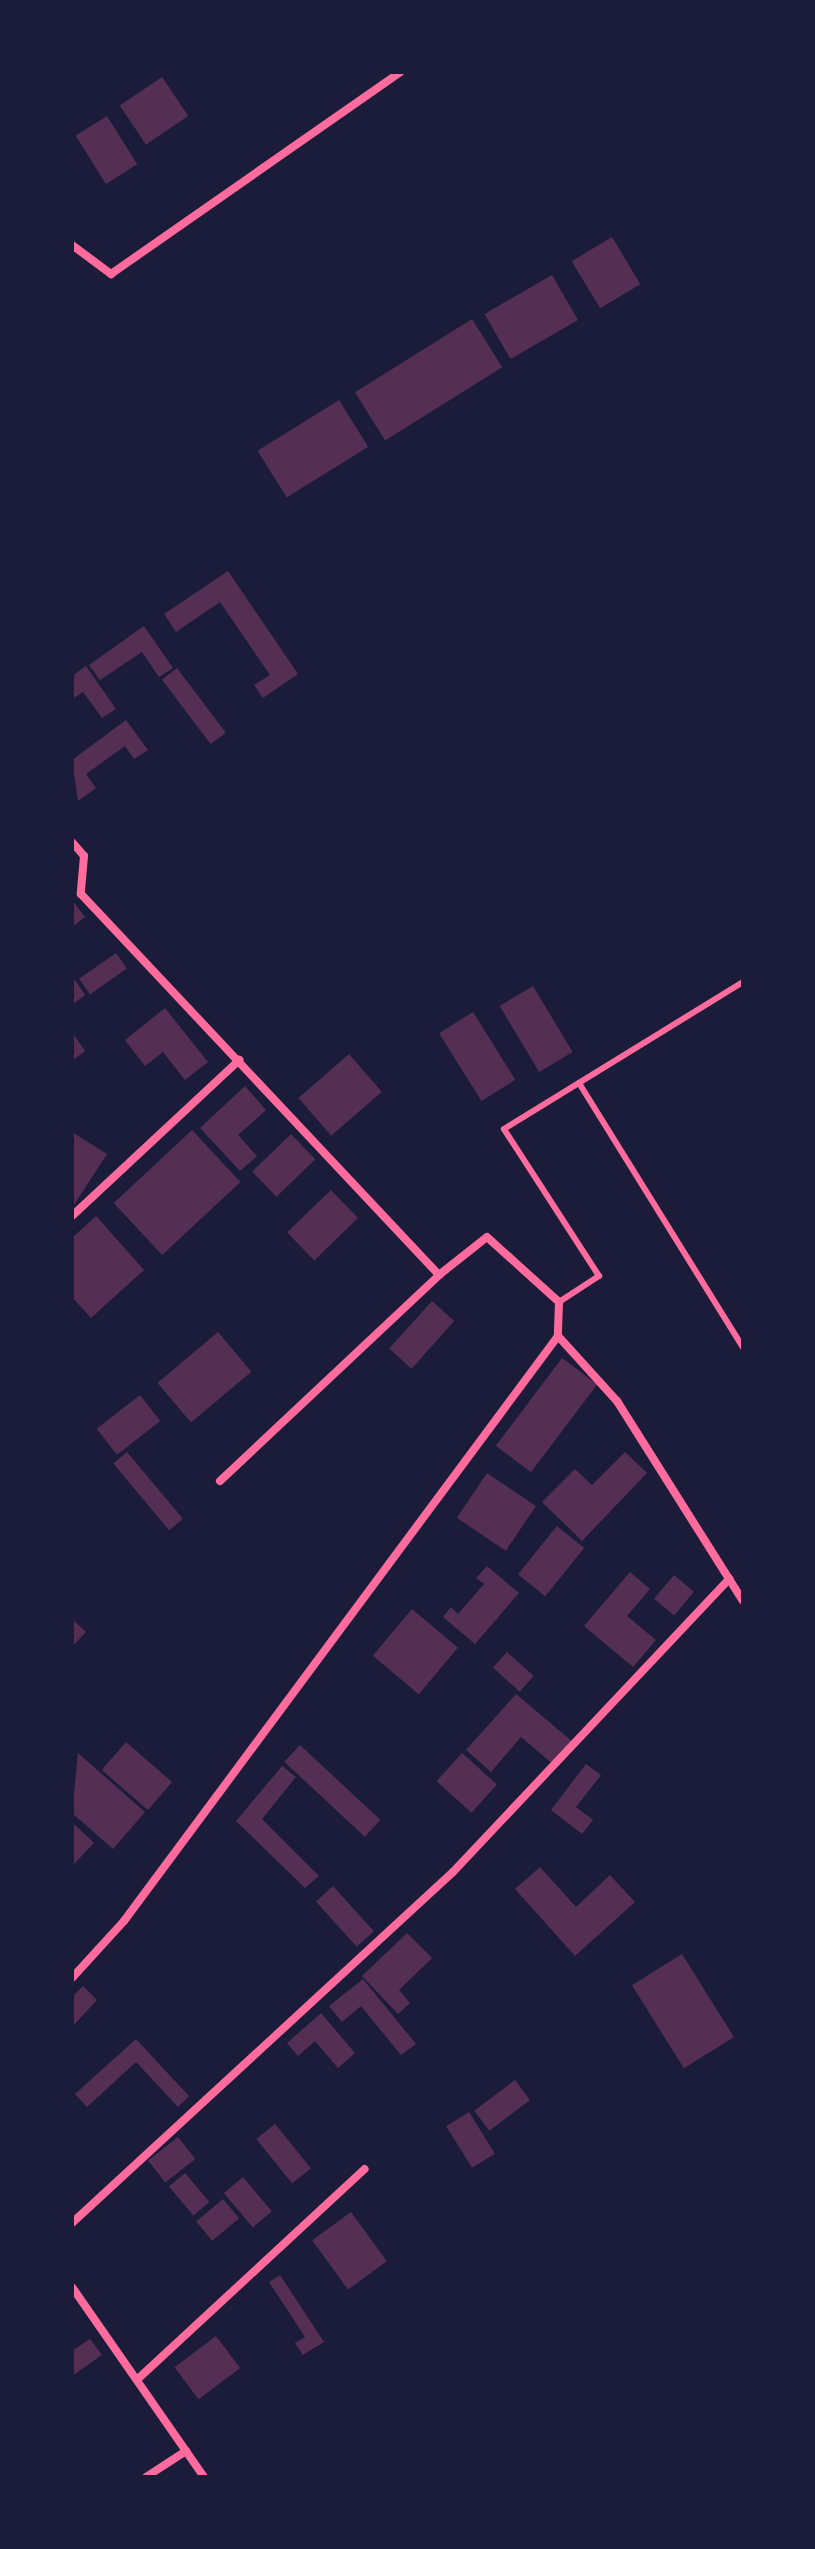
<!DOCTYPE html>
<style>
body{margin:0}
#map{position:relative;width:815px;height:2549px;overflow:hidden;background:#1b1b3a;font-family:Barlow,sans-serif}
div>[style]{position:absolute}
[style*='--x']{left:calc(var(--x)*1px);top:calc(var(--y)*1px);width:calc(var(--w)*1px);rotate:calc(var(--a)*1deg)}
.building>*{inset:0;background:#542f53;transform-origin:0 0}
.service>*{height:6px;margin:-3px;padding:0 3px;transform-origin:3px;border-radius:3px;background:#ff6b9d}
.minor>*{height:8px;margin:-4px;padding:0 4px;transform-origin:4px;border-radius:4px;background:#ff6b9d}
span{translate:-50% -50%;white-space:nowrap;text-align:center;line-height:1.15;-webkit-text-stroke:8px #1b1b3a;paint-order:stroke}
.frame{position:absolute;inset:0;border:74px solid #1b1b3a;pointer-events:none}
</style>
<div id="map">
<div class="building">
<div style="left:162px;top:77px;width:47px;height:51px;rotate:56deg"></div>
<div style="left:107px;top:116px;width:57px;height:37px;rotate:58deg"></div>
<div style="left:612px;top:237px;width:55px;height:47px;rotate:59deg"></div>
<div style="left:552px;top:275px;width:52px;height:78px;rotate:60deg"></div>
<div style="left:472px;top:319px;width:57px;height:138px;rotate:58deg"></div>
<div style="left:339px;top:400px;width:55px;height:96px;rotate:58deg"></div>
<div style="clip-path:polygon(228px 571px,298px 674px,263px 698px,254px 685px,270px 675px,220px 602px,176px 632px,164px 614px)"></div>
<div style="clip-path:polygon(144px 626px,173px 668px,159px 677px,142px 652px,100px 680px,89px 665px)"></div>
<div style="clip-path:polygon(86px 666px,116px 709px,102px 718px,83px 692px,72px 699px,72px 676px)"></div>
<div style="left:177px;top:668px;width:81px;height:19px;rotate:53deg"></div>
<div style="clip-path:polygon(126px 720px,148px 750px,134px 759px,125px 746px,86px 774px,96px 788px,78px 801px,72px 760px)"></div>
<div style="clip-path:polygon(72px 900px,85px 917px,72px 927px)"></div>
<div style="left:116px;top:953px;width:19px;height:45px;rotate:55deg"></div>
<div style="clip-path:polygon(75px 980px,85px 995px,72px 1005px,72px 982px)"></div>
<div style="left:533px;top:986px;width:77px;height:39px;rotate:59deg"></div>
<div style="clip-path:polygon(165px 1008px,208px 1062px,185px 1080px,163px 1052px,145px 1066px,125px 1040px)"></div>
<div style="left:473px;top:1012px;width:80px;height:40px;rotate:58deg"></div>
<div style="clip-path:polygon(72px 1032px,85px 1051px,72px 1061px)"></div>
<div style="left:349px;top:1054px;width:50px;height:67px;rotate:49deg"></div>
<div style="clip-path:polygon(245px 1086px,266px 1110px,238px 1135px,257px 1156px,240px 1171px,200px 1128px)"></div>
<div style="left:192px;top:1130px;width:71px;height:107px;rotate:47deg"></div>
<div style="clip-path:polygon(72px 1132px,107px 1154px,72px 1208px)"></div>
<div style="left:291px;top:1134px;width:35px;height:54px;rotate:46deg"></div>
<div style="left:331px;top:1190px;width:39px;height:61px;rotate:46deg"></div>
<div style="clip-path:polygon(96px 1216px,144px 1270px,91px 1318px,72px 1297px,72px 1238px)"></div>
<div style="left:432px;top:1301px;width:30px;height:64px;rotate:42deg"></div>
<div style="left:218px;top:1332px;width:52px;height:79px;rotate:50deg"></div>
<div style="left:562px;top:1358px;width:44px;height:110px;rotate:37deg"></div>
<div style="left:140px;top:1395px;width:33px;height:55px;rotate:52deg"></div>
<div style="left:127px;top:1452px;width:87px;height:18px;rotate:50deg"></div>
<div style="clip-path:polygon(625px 1452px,647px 1473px,582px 1541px,542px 1502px,575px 1469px,592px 1485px)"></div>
<div style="left:487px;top:1473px;width:59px;height:54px;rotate:34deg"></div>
<div style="left:557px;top:1526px;width:35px;height:62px;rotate:39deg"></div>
<div style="clip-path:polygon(487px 1566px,519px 1593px,475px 1644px,443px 1617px,451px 1607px,458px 1614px,484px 1584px,476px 1578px)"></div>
<div style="clip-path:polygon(630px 1572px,650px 1589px,627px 1616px,656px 1640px,633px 1667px,584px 1626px)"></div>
<div style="left:674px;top:1575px;width:26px;height:31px;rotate:40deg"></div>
<div style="left:412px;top:1609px;width:60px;height:61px;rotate:40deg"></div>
<div style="clip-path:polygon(72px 1619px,86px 1632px,72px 1647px)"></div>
<div style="left:507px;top:1652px;width:36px;height:21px;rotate:42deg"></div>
<div style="clip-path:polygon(516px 1694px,573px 1742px,554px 1765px,521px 1737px,491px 1772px,466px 1750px)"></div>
<div style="left:126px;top:1742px;width:61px;height:37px;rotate:41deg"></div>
<div style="left:300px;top:1745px;width:110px;height:23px;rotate:43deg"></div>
<div style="clip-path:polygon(78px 1753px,145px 1812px,113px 1849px,72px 1813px)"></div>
<div style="left:462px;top:1753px;width:47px;height:38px;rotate:42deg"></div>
<div style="clip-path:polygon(586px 1764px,601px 1775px,576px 1807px,593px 1820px,582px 1834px,551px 1810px)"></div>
<div style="clip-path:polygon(282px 1766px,296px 1777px,262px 1819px,319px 1876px,305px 1888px,236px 1821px)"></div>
<div style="clip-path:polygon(72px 1822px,94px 1843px,72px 1866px)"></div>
<div style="clip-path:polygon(540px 1867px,576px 1907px,610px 1875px,635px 1902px,575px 1956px,515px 1889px)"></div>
<div style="left:333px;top:1886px;width:61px;height:23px;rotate:48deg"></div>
<div style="clip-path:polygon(407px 1933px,432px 1958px,399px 1990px,410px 2003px,398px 2014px,362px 1976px)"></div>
<div style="left:682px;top:1954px;width:98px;height:59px;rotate:58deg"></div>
<div style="clip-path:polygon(363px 1979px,416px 2044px,401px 2055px,361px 2006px,342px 2022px,329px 2006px)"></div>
<div style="clip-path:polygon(83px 1986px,97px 2000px,72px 2027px,72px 1997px)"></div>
<div style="clip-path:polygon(321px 2013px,355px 2053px,338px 2068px,315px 2041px,298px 2056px,287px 2043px)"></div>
<div style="clip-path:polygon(136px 2039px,189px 2096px,178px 2107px,136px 2062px,87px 2107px,75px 2094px)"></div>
<div style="left:515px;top:2080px;width:25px;height:51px;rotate:53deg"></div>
<div style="left:469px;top:2112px;width:49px;height:27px;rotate:58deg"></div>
<div style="left:275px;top:2124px;width:57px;height:24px;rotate:51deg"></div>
<div style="left:178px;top:2137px;width:28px;height:38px;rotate:52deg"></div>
<div style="left:185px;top:2173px;width:38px;height:21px;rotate:50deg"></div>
<div style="left:243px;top:2177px;width:45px;height:25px;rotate:50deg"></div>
<div style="left:223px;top:2199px;width:25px;height:35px;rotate:50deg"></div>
<div style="left:351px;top:2212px;width:61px;height:48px;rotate:54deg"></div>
<div style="clip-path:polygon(280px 2275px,324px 2342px,303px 2355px,295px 2343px,305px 2337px,269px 2282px)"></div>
<div style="left:216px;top:2336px;width:40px;height:52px;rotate:53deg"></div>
<div style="clip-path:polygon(90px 2339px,102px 2355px,72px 2376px,72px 2351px)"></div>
</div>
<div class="service">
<div style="--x:579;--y:1083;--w:312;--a:58.2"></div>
<div style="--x:559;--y:1302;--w:48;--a:-33"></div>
<div style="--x:599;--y:1276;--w:175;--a:-122.9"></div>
<div style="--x:504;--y:1129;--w:281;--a:-31.6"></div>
</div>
<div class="minor">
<div style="--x:72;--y:245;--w:49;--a:36.6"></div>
<div style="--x:111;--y:274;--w:353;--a:-34.9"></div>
<div style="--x:72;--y:842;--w:18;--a:49"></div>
<div style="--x:84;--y:856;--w:38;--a:95"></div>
<div style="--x:81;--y:894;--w:523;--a:46.78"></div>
<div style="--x:439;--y:1275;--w:61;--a:-38.4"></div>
<div style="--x:487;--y:1237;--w:97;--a:42.1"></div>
<div style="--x:559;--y:1302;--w:34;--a:92"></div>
<div style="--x:558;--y:1336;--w:88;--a:47.8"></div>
<div style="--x:617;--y:1401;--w:236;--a:57.8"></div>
<div style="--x:72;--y:1216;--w:229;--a:-43"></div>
<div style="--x:220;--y:1481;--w:301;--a:-43.2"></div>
<div style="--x:72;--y:1978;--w:77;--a:-47.6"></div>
<div style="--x:124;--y:1921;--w:728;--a:-53.43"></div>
<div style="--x:72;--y:2223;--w:518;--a:-42.65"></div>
<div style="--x:453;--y:1872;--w:403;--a:-46.7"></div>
<div style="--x:72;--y:2287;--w:231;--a:55.2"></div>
<div style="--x:140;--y:2377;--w:306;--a:-42.8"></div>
<div style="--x:146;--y:2477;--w:48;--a:-33"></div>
</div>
<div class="frame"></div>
</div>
